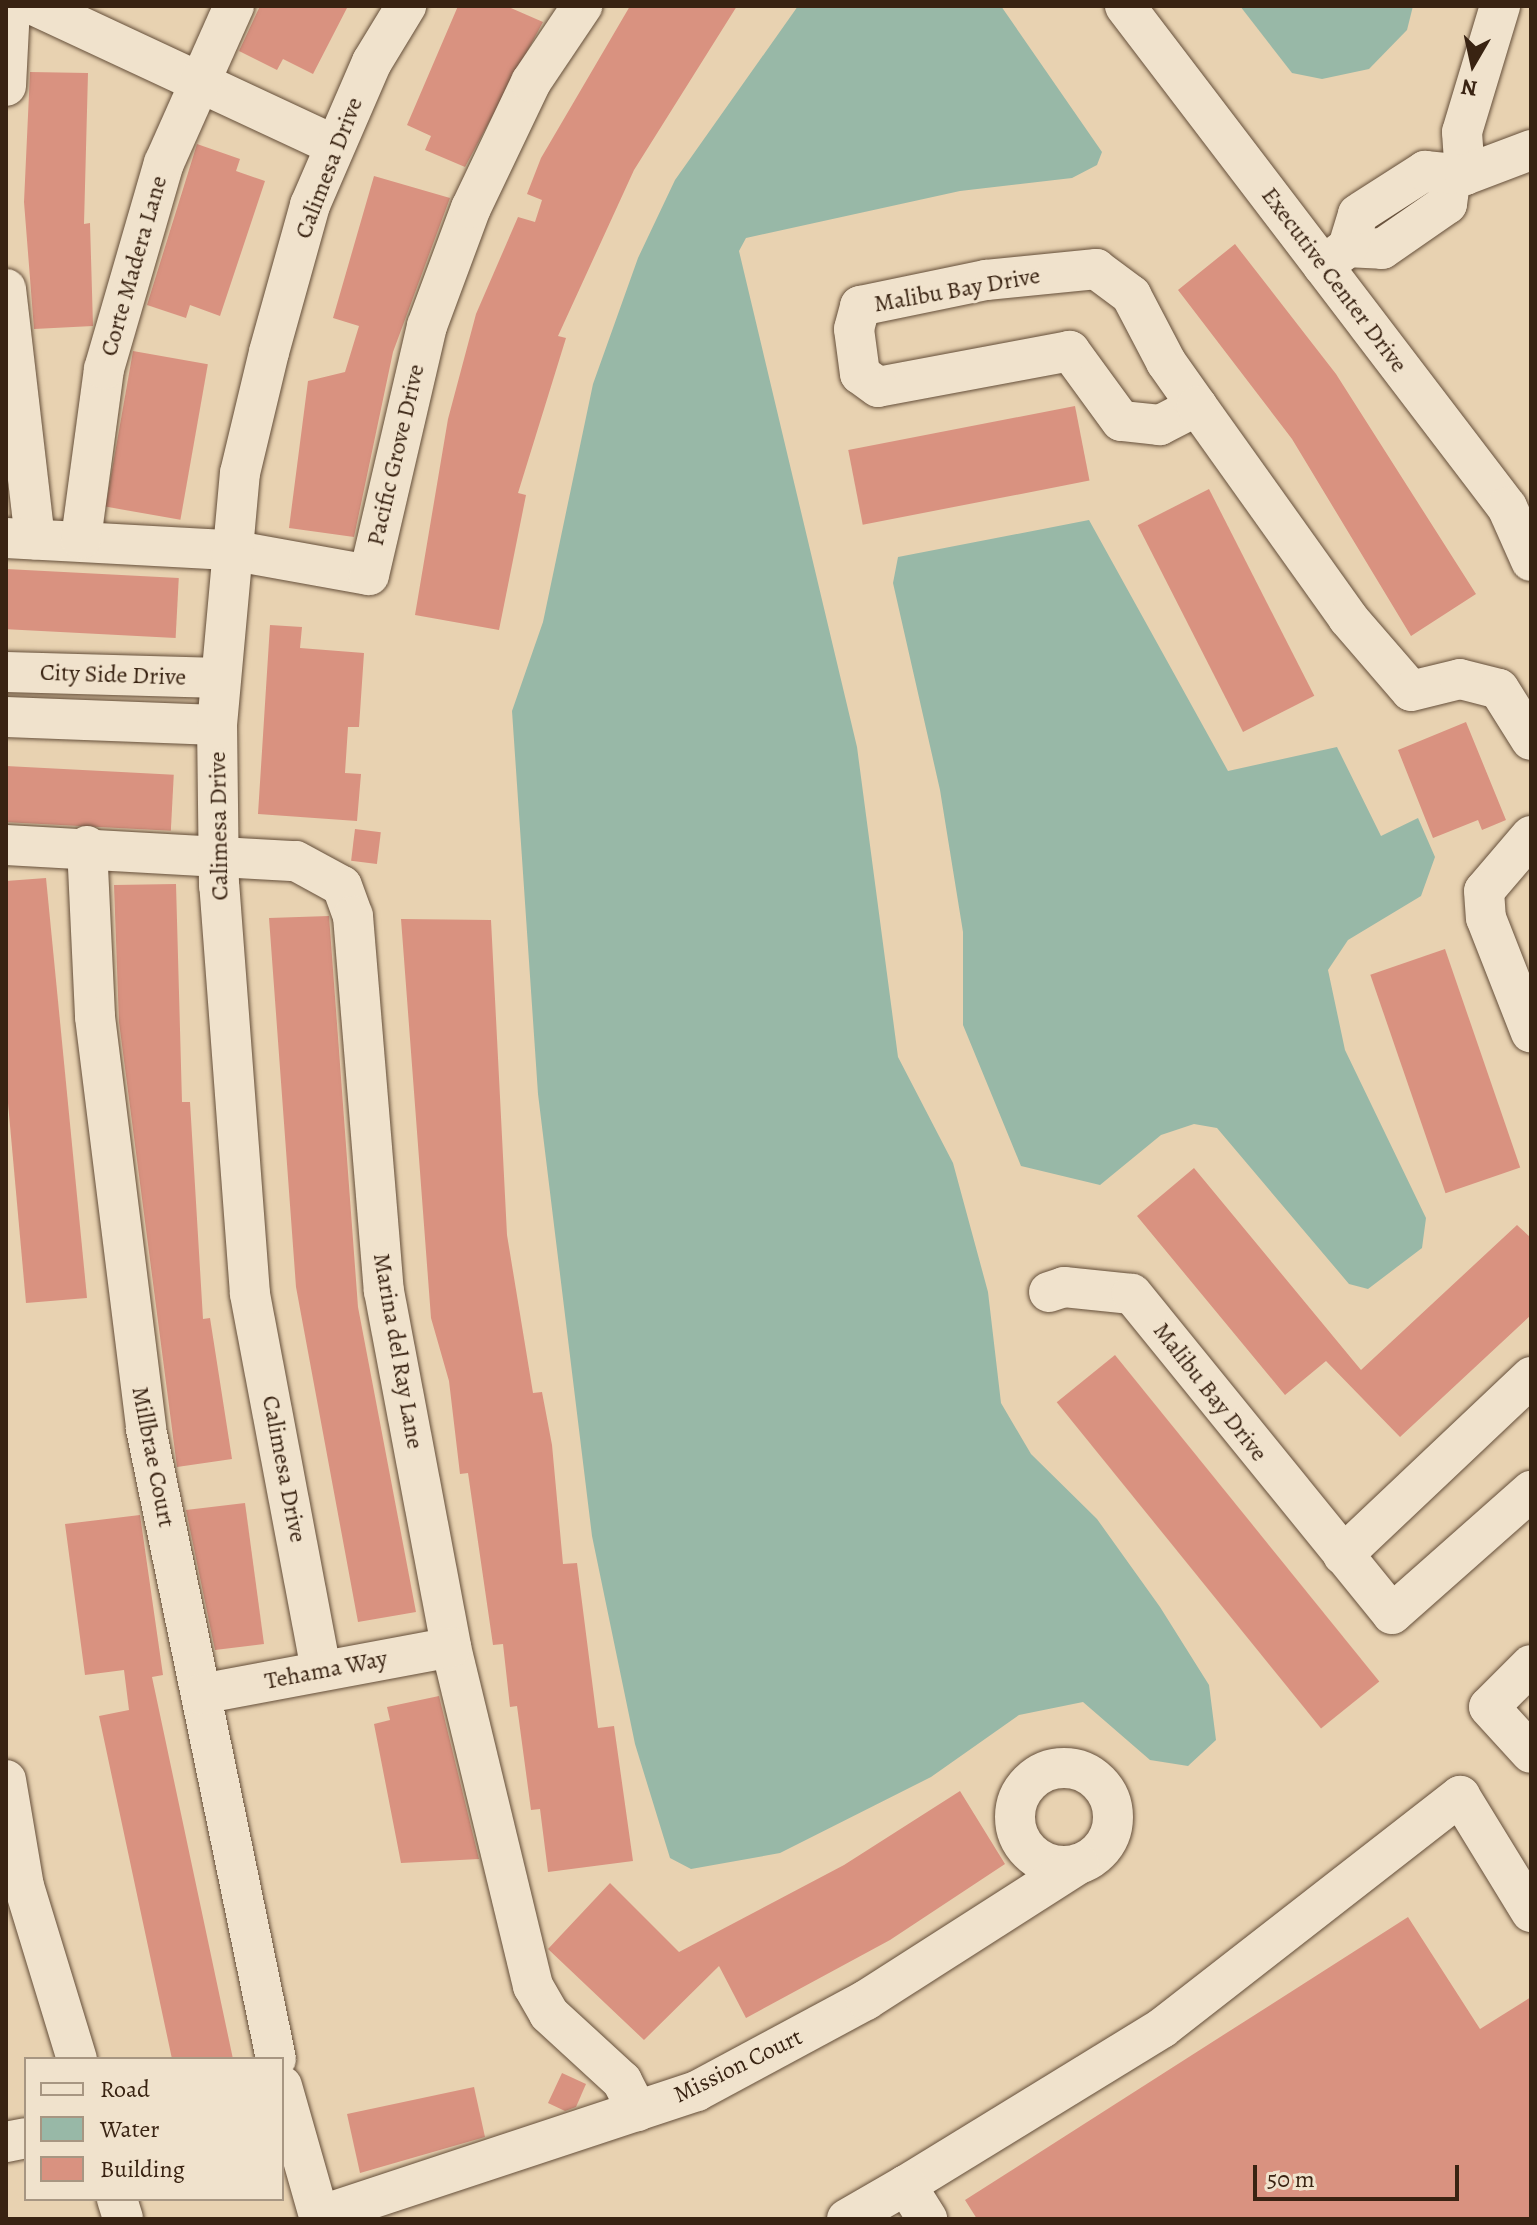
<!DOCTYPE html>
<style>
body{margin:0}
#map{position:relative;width:1537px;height:2225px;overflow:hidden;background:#e8d2b1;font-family:Alegreya,serif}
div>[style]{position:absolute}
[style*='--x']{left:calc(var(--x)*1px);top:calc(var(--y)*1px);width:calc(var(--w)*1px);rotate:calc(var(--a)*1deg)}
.water>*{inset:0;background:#98b8a7}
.building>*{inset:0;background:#d99280;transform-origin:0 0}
.roads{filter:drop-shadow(0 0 2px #654f3a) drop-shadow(0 0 2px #654f3a)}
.minor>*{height:40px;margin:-20px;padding:0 20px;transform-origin:20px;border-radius:20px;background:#f0e2cc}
.minor>.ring{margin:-20px;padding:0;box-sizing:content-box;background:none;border:40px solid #f0e2cc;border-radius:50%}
span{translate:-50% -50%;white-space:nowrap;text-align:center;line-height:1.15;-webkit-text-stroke:6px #f0e2cc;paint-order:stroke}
.street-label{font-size:24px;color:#392312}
.frame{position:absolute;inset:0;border:8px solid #392312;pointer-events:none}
.legend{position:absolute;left:24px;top:2057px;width:260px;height:144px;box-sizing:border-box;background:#f0e2cc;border:2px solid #a79682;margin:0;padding:10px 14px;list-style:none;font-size:24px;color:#392312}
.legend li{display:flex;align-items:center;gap:16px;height:40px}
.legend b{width:40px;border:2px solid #a79682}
.north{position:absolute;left:1433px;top:24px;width:80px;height:80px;-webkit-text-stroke:6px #f0e2cc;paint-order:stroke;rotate:189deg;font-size:22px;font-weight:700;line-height:32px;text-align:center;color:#392312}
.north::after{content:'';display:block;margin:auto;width:28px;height:36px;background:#392312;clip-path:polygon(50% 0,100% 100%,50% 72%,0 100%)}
.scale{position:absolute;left:1253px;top:2165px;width:206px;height:36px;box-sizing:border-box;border:4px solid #392312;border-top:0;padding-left:10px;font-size:24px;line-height:28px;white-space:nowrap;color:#392312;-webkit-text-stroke:6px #f0e2cc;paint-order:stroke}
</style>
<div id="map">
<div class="water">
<div style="clip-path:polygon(798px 6px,1001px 6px,1102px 152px,1097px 165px,1072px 178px,960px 191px,746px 238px,739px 251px,857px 747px,898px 1057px,953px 1163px,988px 1292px,1001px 1403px,1031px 1454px,1097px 1519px,1160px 1607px,1209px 1685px,1216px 1740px,1188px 1766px,1150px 1760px,1083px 1702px,1019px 1715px,931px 1777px,780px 1853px,691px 1869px,670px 1858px,635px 1744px,592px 1536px,538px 1094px,512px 711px,543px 622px,593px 384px,638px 258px,675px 180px)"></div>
<div style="clip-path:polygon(1240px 6px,1413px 6px,1407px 30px,1369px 69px,1322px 79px,1292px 73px)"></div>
<div style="clip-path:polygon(1089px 520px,1228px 771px,1337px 747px,1381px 836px,1418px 818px,1435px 857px,1421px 896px,1348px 940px,1328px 970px,1345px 1050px,1426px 1218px,1422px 1248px,1368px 1289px,1349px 1284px,1217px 1128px,1194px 1124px,1161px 1135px,1100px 1185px,1021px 1166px,963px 1025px,963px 932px,940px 790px,893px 583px,898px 557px)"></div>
</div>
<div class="building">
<div style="clip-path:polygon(260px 6px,348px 6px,313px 74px,283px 59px,277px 70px,239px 51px)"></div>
<div style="clip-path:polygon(458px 6px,506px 6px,543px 22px,465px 167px,425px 150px,431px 136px,407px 125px)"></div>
<div style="clip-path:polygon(630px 6px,737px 6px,634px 170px,558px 336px,566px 338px,518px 493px,526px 495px,499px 630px,415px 615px,448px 419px,476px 314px,518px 217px,535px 222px,542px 200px,527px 194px,541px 158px)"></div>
<div style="clip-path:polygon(30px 72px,88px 73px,84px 224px,90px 223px,93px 326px,34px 329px,24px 202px)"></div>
<div style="clip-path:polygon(197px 144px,240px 159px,236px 171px,265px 181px,220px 316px,190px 305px,186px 318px,147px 305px)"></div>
<div style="clip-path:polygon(374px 176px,450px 198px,393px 352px,354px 537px,289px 528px,308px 381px,345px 372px,359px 326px,333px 318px)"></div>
<div style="clip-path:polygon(1235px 244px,1336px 374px,1476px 594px,1411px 636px,1292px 439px,1178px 290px)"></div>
<div style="left:133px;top:351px;width:76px;height:158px;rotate:10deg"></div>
<div style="left:1075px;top:406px;width:76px;height:231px;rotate:79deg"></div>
<div style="left:1209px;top:489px;width:232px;height:80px;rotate:63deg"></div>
<div style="left:6px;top:569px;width:173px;height:60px;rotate:3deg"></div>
<div style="clip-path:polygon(270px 625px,302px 627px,300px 648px,364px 653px,359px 727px,348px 727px,345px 773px,361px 774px,357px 821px,258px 814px)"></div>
<div style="clip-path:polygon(1466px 722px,1506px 820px,1482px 830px,1478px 820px,1433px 838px,1398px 750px)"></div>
<div style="left:6px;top:766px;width:168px;height:56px;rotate:3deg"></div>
<div style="left:355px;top:829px;width:26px;height:32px;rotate:7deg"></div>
<div style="clip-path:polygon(46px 878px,87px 1298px,26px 1303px,6px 1081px,6px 881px)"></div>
<div style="clip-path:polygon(176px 884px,182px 1102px,190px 1102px,203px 1319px,210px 1318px,232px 1459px,177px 1467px,119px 1022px,114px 885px)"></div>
<div style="clip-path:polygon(329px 916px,358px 1307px,416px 1612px,358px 1622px,296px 1287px,269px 918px)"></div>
<div style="clip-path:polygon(401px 919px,491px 920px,507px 1235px,533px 1393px,542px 1392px,552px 1445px,563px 1564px,577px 1563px,598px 1728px,614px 1726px,633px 1861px,548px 1872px,540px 1809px,531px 1810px,517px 1706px,510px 1707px,503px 1644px,493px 1645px,468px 1473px,460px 1474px,449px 1381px,431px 1318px)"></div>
<div style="left:1445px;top:949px;width:231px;height:79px;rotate:71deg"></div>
<div style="clip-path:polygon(1194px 1168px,1361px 1370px,1517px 1225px,1531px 1238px,1531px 1315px,1400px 1437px,1326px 1361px,1285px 1395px,1137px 1216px)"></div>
<div style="left:1115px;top:1355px;width:420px;height:75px;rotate:51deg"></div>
<div style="clip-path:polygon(245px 1503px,264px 1644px,215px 1650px,186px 1510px)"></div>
<div style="clip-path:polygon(140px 1515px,163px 1675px,152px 1677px,233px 2059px,172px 2059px,99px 1716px,129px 1710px,124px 1670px,85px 1675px,65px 1524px)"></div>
<div style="clip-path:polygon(439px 1696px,479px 1859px,401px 1863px,374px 1724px,390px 1720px,387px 1707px)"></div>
<div style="clip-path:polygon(960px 1791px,1005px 1864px,890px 1940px,746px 2018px,719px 1966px,644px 2040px,548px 1949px,610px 1883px,679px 1952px,844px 1865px)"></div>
<div style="clip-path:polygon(1408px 1917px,1480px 2029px,1531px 1997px,1531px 2219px,977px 2219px,965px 2200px)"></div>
<div style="clip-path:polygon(562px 2073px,586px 2084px,576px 2107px,565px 2111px,548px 2103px)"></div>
<div style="clip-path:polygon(474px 2087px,485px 2137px,360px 2173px,347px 2114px)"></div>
</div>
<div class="roads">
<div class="minor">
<div style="--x:36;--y:6;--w:329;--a:25"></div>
<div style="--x:1125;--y:6;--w:630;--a:52.68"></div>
<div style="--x:1507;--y:507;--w:59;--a:66"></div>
<div style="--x:6;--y:86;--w:80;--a:-87.1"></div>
<div style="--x:1465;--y:175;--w:43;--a:-94"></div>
<div style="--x:1462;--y:132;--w:132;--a:-73.2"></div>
<div style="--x:1348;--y:247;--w:34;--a:3"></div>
<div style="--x:1382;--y:249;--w:79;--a:-34.7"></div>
<div style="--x:1447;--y:204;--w:28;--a:-82"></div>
<div style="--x:1323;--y:266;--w:31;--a:-37"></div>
<div style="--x:1348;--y:247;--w:34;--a:-73"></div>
<div style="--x:1358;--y:214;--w:80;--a:-32.7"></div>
<div style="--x:1425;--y:171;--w:40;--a:5.7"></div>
<div style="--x:1465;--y:175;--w:71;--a:-20.7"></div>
<div style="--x:6;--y:289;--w:252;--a:83.4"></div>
<div style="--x:1197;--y:406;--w:42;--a:152.8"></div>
<div style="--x:1160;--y:425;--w:39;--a:-174"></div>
<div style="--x:1121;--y:421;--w:87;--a:-126.1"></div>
<div style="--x:1070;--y:351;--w:195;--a:169.4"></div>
<div style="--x:878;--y:387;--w:22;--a:-144"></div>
<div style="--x:860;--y:374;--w:45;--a:-97.6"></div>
<div style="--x:854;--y:329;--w:24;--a:-75"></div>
<div style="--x:860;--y:306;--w:129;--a:-11.7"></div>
<div style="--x:986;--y:280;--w:111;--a:-5.7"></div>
<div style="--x:1096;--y:269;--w:44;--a:36.6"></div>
<div style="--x:1131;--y:295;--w:76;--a:62.4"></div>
<div style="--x:1166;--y:362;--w:54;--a:54.8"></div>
<div style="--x:1197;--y:406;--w:260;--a:54.5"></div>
<div style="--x:1348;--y:618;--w:96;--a:49.2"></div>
<div style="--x:1411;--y:691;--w:50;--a:-13.8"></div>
<div style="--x:1460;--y:679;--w:40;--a:14.4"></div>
<div style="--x:1499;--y:689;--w:60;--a:57.9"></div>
<div style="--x:6;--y:538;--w:224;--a:3.1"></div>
<div style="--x:230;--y:550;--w:141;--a:10.2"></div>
<div style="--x:369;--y:575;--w:256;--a:-76.9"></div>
<div style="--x:427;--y:326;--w:126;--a:-69.6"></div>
<div style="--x:471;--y:208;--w:140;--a:-64.5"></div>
<div style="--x:531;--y:82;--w:92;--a:-56.1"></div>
<div style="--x:81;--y:539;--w:172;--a:-82.3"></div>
<div style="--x:104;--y:369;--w:215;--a:-73.8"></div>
<div style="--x:164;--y:163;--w:172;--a:-66"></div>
<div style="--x:6;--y:672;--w:215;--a:1.6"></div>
<div style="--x:6;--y:717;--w:211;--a:2.2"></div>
<div style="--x:1531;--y:836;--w:72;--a:130.5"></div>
<div style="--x:1484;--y:891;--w:27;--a:86"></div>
<div style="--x:1486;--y:918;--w:123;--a:68.6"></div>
<div style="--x:6;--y:845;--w:290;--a:3.2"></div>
<div style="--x:296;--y:861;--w:52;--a:28.5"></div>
<div style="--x:342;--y:886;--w:32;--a:70"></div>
<div style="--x:353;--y:916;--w:376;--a:85.3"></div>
<div style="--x:384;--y:1291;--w:362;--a:79.3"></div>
<div style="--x:451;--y:1647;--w:349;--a:76.4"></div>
<div style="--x:533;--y:1986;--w:32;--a:60"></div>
<div style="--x:549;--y:2014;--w:99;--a:42.5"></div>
<div style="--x:622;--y:2081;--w:34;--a:63"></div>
<div style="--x:87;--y:846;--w:171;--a:87.3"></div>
<div style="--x:95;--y:1017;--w:415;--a:82.9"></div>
<div style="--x:146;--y:1429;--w:643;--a:78.34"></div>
<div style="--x:1049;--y:1292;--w:16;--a:-18"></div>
<div style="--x:1064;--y:1287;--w:68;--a:5.9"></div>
<div style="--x:1132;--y:1294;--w:412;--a:50.9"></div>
<div style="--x:1392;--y:1614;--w:186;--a:-41.5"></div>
<div style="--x:1343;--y:1555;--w:259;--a:-43.4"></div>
<div style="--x:1531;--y:1665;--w:59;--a:135"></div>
<div style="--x:1489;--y:1707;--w:62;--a:47.6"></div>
<div style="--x:321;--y:1670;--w:383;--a:-100.7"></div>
<div style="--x:250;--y:1294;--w:409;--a:-94.3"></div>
<div style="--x:219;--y:886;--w:161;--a:-90.7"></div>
<div style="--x:217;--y:725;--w:253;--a:-84.8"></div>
<div style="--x:240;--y:473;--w:124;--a:-76.5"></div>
<div style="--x:269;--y:352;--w:153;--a:-74.4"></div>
<div style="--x:310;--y:205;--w:156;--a:-66.6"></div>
<div style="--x:372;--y:62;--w:66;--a:-58.7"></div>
<div style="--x:201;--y:1694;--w:254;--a:-10.6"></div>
<div class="ring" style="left:1015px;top:1768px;width:58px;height:58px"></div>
<div style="--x:6;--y:1780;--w:108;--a:80.4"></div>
<div style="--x:24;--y:1886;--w:181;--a:73"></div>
<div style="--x:282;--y:2086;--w:138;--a:74.1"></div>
<div style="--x:6;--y:2142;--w:20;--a:-11"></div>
<div style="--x:906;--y:2185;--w:300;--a:-31.5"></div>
<div style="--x:1162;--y:2028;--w:378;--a:-37.9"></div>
<div style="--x:1460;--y:1796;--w:136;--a:58.5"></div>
<div style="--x:117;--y:2199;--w:21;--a:73"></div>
<div style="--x:319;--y:2216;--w:398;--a:-18.3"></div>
<div style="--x:697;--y:2091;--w:192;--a:-28.3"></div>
<div style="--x:866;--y:2000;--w:253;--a:-32.6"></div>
<div style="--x:847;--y:2219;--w:68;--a:-30"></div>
<div style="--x:906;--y:2185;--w:40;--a:58"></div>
</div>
</div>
<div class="street-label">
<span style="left:329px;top:168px;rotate:-69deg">Calimesa Drive</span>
<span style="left:134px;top:266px;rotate:-74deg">Corte Madera Lane</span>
<span style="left:1334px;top:280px;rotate:53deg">Executive Center Drive</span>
<span style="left:957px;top:290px;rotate:-10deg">Malibu Bay Drive</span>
<span style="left:396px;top:455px;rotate:-77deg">Pacific Grove Drive</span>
<span style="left:113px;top:675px;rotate:2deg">City Side Drive</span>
<span style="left:219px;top:826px;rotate:-91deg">Calimesa Drive</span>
<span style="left:398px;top:1351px;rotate:80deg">Marina del Ray Lane</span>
<span style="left:1210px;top:1392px;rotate:52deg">Malibu Bay Drive</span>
<span style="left:153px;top:1457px;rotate:79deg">Millbrae Court</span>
<span style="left:284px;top:1469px;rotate:79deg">Calimesa Drive</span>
<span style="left:326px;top:1670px;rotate:-11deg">Tehama Way</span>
<span style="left:738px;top:2066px;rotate:-26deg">Mission Court</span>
</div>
<div class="frame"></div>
<ul class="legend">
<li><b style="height:10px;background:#f0e2cc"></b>Road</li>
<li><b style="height:22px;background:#98b8a7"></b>Water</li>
<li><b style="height:22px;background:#d99280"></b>Building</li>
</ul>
<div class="north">N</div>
<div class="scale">50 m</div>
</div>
